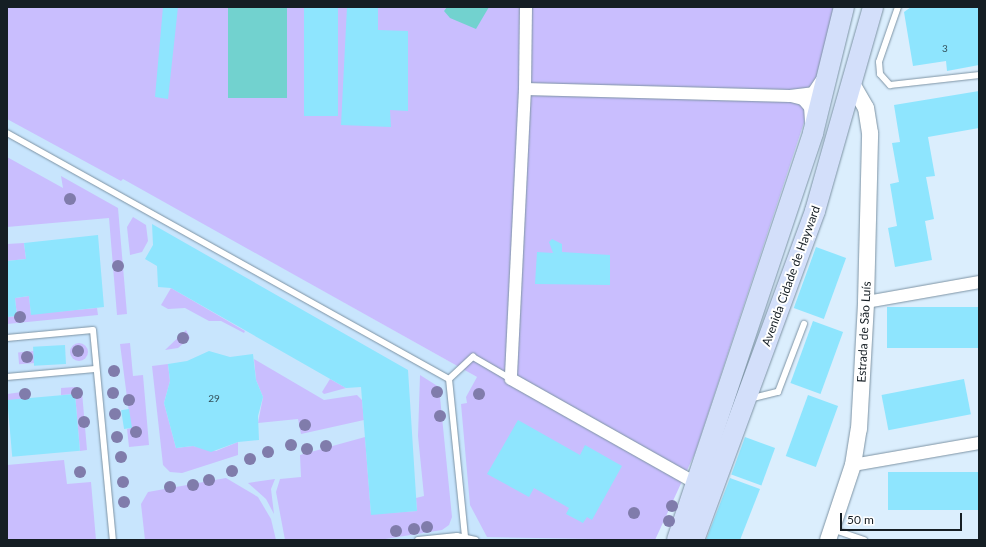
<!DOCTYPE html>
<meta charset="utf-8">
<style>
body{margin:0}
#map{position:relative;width:986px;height:547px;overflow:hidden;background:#dbeefd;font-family:Lato,sans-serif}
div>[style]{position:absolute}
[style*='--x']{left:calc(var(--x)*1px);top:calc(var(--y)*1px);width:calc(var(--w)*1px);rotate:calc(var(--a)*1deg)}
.built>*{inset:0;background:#c8e5fd}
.green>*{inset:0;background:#c9befe;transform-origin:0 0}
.round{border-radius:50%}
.water>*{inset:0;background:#72d2cf;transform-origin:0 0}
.building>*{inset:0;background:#8ee5fe;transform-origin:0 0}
.roads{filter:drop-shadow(0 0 1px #7d93a4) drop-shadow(0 0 1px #7d93a4)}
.service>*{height:6px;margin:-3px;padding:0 3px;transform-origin:3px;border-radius:3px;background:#fff}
.minor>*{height:12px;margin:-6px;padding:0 6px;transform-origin:6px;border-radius:6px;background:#fff}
.tertiary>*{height:16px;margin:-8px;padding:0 8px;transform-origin:8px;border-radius:8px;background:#fff}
.primary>*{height:20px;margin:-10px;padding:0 10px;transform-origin:10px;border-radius:10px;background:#d3dffa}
.trees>*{width:12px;height:12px;margin:-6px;border-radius:50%;background:#807cab}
span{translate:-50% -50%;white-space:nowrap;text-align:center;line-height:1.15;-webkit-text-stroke:4px #fff;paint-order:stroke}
.number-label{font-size:10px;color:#33505a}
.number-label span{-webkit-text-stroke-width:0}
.street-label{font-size:12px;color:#151e24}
.frame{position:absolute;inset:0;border:8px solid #151e24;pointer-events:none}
.scale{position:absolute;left:840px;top:513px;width:122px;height:18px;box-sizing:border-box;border:2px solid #151e24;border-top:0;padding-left:5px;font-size:12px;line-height:14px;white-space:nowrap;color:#151e24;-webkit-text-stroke:3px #fff;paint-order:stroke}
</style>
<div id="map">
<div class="built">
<div style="clip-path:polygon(7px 113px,477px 377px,655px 540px,7px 540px)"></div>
</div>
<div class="green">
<div style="clip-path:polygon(7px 7px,838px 7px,819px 77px,695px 453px,655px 540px,487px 537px,470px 505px,461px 404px,467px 403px,466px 397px,477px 377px,123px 179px,121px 181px,7px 119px)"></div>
<div style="clip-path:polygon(7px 157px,63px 188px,61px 176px,118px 208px,127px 314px,117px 315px,109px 218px,7px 227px)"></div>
<div style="clip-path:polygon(133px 217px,146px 225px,148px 241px,142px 252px,130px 255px,127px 227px)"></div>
<div style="clip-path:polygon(24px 243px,26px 259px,7px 261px,7px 244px)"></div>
<div style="clip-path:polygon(171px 288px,245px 331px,244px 333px,221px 321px,209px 321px,185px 308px,168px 309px,161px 305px)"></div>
<div style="clip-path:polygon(29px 296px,31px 314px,97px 308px,98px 315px,7px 324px,7px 317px,17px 316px,15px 298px)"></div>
<div style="clip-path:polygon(186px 330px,190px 338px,178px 348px,165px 350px)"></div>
<div style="clip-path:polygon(130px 343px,133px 376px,143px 375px,149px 445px,129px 447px,127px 429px,131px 428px,120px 344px)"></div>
<div class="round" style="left:70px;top:343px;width:18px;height:18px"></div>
<div style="left:34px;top:351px;width:12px;height:16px;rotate:85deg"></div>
<div style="clip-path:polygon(254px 359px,324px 400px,357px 395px,362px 400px,364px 420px,301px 434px,298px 419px,258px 423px,263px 397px,256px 380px)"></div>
<div style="clip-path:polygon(168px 364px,170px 381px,164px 403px,176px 448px,193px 446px,216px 451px,238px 442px,238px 455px,182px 473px,170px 472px,163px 465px,152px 366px)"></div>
<div style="clip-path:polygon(420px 375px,439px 387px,452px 517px,449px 525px,442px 530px,379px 540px,285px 540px,276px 492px,280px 479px,301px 477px,300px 455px,365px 437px,371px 514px,417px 511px,416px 498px,424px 496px,418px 436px)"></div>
<div style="clip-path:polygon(330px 379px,346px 388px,324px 394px,322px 392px)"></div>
<div style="clip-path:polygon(75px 387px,82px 392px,87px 450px,80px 451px,75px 394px,61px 395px,61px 388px)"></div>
<div style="left:29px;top:391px;width:7px;height:22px;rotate:82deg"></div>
<div style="clip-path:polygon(64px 460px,67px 484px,91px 482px,96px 540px,7px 540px,7px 465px)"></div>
<div style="clip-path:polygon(226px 478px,258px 497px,271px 519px,276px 540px,145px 540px,141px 504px,148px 492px)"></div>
<div style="clip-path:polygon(275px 479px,271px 489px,274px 514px,266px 499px,248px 483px)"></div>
</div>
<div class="water">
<div style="left:228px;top:7px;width:59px;height:91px"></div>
<div style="clip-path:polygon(447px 7px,489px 7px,476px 29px,450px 18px,444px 11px)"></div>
</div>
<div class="building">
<div style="clip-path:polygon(163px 7px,178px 7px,168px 99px,155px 97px)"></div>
<div style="left:304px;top:7px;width:34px;height:109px"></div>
<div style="clip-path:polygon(347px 7px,378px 7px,378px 30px,408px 31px,408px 111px,390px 110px,391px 127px,341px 125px)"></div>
<div style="clip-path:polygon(911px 7px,979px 7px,979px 65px,947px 71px,946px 61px,913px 66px,904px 12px)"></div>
<div style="clip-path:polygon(979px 91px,979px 128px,928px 137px,935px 176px,926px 177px,934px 219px,925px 221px,932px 260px,895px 267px,888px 228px,897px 226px,890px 184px,899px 182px,892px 143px,900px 142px,894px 105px)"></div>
<div style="clip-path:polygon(152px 224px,408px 370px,417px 511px,371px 515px,361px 387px,346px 388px,171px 288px,158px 287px,157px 266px,145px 259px,153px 245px)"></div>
<div style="clip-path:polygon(98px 235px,104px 307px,31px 315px,29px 296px,15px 298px,17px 316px,7px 317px,7px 261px,26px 259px,24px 243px)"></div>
<div style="clip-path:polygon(552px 239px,562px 244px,562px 252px,610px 255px,610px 285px,535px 284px,537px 252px,553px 253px,549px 242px)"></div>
<div style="left:816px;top:247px;width:32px;height:65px;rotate:20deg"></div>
<div style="left:979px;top:307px;width:41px;height:92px;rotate:90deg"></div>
<div style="left:813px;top:321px;width:32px;height:66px;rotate:20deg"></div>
<div style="left:65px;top:345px;width:19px;height:32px;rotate:87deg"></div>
<div style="clip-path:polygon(209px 351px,230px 357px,253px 354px,256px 380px,263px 397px,258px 416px,259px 440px,238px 442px,211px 452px,193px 446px,176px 448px,164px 403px,170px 381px,168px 364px,187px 361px)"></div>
<div style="left:964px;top:379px;width:36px;height:84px;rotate:79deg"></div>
<div style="left:75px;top:394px;width:57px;height:68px;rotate:85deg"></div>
<div style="left:808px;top:395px;width:32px;height:65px;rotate:20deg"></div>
<div style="left:129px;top:409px;width:19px;height:8px;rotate:81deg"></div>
<div style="clip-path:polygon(518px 420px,580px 455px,585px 445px,622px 466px,592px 520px,587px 517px,583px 523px,566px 514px,569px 508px,534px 488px,529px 497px,487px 474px)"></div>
<div style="left:745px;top:437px;width:32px;height:40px;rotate:20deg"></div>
<div style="left:979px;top:472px;width:38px;height:91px;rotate:90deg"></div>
<div style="clip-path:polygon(730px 478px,760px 489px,740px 540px,706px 540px)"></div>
</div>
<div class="roads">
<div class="service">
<div style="--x:898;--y:7;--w:58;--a:109.1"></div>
<div style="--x:879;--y:62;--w:12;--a:85"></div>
<div style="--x:880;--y:74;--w:15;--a:48"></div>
<div style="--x:890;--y:85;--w:90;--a:-6.4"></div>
<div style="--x:7;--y:133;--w:506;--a:29.1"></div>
<div style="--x:449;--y:379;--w:159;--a:84.2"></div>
<div style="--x:7;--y:338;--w:86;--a:-5.3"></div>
<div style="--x:93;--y:330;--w:211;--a:84.6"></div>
<div style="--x:7;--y:377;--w:88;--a:-5.2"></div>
<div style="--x:449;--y:379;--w:33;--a:-43"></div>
<div style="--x:473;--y:357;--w:44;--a:30.1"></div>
<div style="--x:749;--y:399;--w:30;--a:-14"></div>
<div style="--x:778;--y:392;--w:73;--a:-69.1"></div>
<div style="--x:832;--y:529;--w:34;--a:19"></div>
<div style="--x:418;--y:540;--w:39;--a:-6"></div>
<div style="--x:457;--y:536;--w:19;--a:12"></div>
</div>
<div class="minor">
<div style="--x:526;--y:7;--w:82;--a:90.7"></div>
<div style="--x:525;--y:89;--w:265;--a:1.5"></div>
<div style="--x:790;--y:96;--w:23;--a:-7"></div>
<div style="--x:813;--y:93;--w:14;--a:-56"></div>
<div style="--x:525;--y:89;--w:290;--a:92.8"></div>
<div style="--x:511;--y:379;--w:214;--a:29.4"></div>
<div style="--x:791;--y:96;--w:12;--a:14"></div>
<div style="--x:803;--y:99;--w:11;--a:49"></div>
<div style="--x:810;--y:107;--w:15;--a:86"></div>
<div style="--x:866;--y:302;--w:115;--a:-10"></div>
<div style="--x:853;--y:465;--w:128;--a:-9.9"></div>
</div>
<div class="tertiary">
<div style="--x:828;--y:540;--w:79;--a:-71.6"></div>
<div style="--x:853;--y:465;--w:36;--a:-81"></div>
<div style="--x:859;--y:429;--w:127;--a:-86.8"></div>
<div style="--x:866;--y:302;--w:169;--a:-88.6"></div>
<div style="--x:870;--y:133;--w:25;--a:-99"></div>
<div style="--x:866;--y:108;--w:28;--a:-120"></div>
</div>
<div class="primary">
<div style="--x:677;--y:540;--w:429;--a:-71.5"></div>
<div style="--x:813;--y:133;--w:130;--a:-76.2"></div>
<div style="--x:694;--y:540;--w:351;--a:-69.8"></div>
<div style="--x:815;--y:211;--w:212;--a:-74.1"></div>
</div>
</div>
<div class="trees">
<div style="left:70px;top:199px"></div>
<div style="left:118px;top:266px"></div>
<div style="left:20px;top:317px"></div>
<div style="left:183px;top:338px"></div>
<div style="left:78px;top:351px"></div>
<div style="left:27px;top:357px"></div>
<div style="left:114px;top:371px"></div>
<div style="left:437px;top:392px"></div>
<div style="left:77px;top:393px"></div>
<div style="left:113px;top:393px"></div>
<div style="left:25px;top:394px"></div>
<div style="left:479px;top:394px"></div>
<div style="left:129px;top:400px"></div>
<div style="left:115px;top:414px"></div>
<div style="left:440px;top:416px"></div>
<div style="left:84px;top:422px"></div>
<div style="left:305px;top:425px"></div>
<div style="left:136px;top:432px"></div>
<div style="left:117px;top:437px"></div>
<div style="left:291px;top:445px"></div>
<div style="left:326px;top:446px"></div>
<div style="left:307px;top:449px"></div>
<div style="left:268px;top:452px"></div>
<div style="left:121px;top:457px"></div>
<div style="left:250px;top:459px"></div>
<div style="left:232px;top:471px"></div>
<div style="left:80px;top:472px"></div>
<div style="left:209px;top:480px"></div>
<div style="left:123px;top:482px"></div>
<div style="left:193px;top:485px"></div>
<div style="left:170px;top:487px"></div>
<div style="left:124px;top:502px"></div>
<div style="left:672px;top:506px"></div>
<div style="left:634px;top:513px"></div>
<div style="left:669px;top:521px"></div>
<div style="left:427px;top:527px"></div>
<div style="left:414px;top:529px"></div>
<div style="left:396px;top:531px"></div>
</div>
<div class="number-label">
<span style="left:945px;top:49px">3</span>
<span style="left:214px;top:399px">29</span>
</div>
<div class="street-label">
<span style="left:791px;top:276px;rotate:-70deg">Avenida Cidade de Hayward</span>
<span style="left:864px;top:332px;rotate:-87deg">Estrada de São Luís</span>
</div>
<div class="frame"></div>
<div class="scale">50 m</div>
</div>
